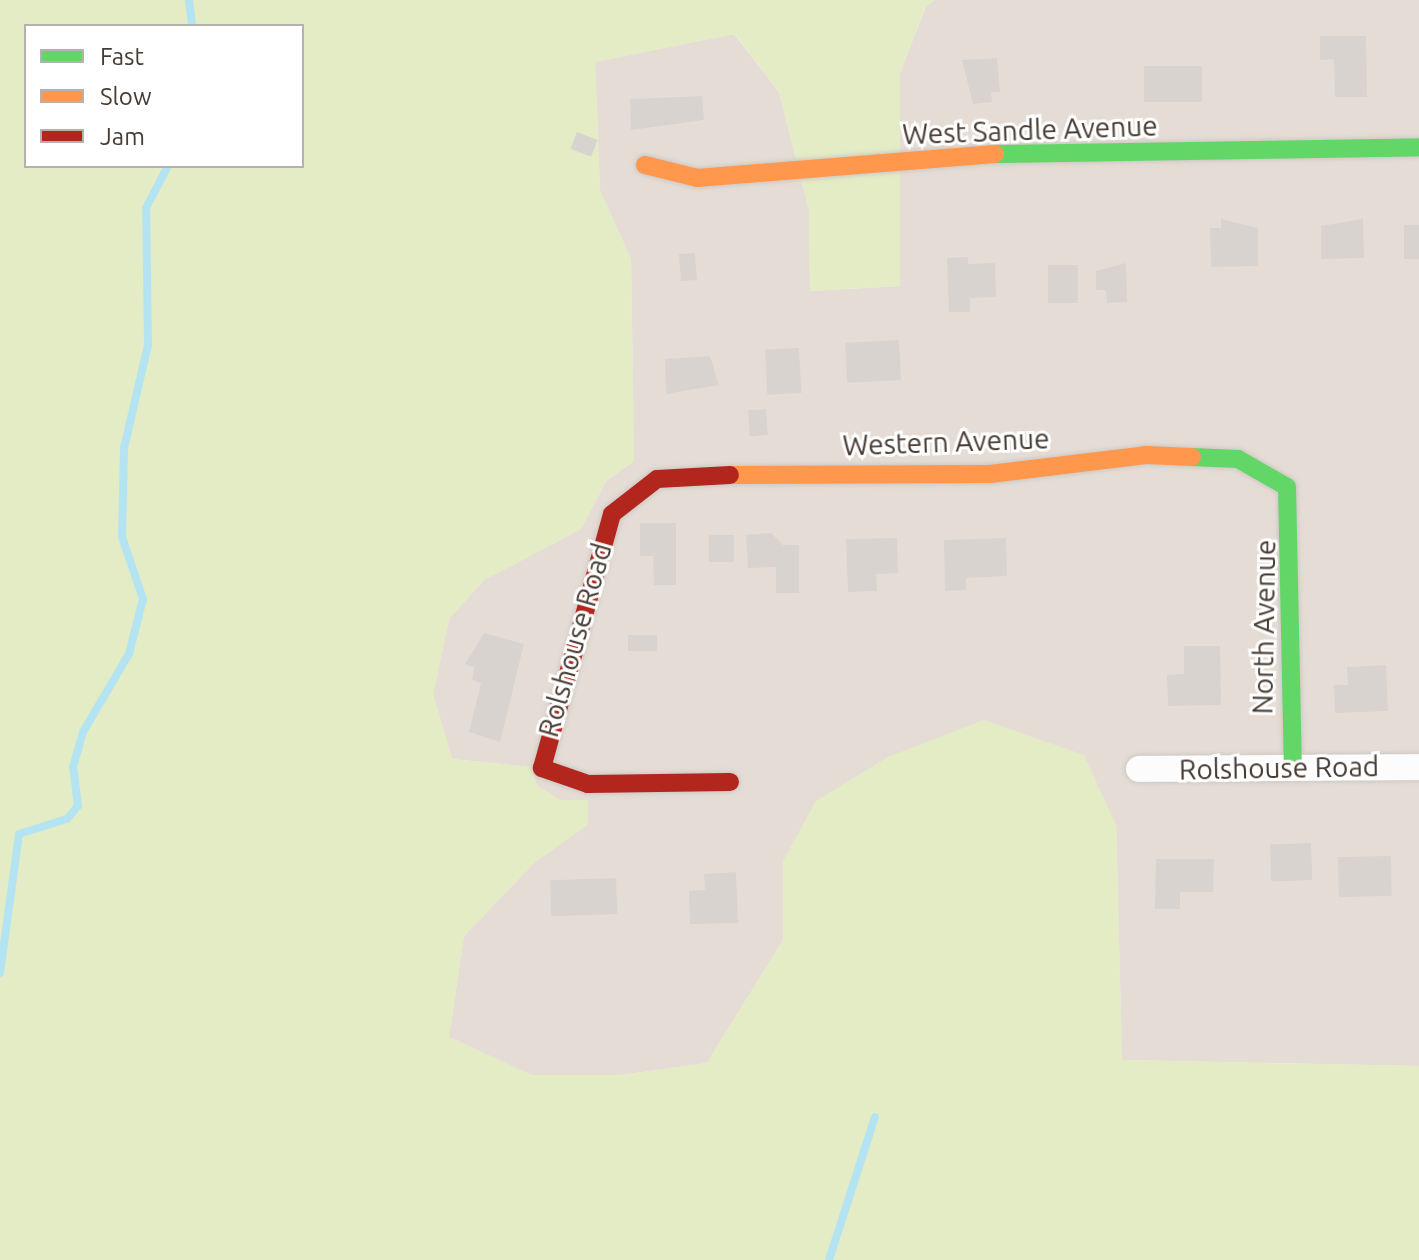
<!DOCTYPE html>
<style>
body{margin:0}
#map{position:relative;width:1419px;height:1260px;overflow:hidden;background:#f0ece8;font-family:Ubuntu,sans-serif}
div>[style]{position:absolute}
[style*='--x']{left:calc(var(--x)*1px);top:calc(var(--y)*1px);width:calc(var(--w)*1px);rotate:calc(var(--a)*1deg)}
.residential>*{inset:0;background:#e5ddd5}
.green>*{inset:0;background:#e4ecc5}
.stream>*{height:8px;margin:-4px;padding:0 4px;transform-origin:4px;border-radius:4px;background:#b4e4f2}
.building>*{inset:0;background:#d8d3cf;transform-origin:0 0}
.roads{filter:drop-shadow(0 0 2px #cdc8c4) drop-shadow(0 0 2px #cdc8c4)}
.street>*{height:26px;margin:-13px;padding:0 13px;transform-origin:13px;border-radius:13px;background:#fdfcfc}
.fast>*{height:18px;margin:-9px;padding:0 9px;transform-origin:9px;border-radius:9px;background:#63d668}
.slow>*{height:18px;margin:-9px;padding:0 9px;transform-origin:9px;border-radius:9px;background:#ff974d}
.jam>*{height:18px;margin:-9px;padding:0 9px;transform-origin:9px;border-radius:9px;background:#b3261e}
span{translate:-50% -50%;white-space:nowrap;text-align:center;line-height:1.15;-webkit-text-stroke:6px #fff;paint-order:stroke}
.street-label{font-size:28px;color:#473c34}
.legend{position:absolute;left:24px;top:24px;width:280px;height:144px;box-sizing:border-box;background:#fff;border:2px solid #b5b1ae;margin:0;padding:10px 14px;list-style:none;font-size:24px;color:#473c34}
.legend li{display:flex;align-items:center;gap:16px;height:40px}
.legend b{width:40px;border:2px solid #b5b1ae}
</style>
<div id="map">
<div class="residential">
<div style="clip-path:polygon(935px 0,1419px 0,1419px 1066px,1122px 1060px,1116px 825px,783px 861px,783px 940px,707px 1063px,621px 1075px,531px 1075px,449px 1037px,464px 936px,534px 863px,588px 824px,587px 800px,560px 800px,537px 786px,531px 767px,452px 759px,433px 694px,449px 619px,484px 580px,581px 529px,606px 481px,634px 461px,631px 259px,600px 191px,595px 62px,734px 34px,779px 92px,809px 210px,810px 291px,900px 286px,900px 73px,926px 6px)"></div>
</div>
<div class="green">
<div style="clip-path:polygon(evenodd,0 0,935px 0,925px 7px,900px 73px,900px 286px,810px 291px,809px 210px,779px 92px,735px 34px,595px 62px,600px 190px,631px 259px,634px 461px,606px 481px,581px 529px,484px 580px,449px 619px,433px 694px,452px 759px,531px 767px,537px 786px,560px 800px,588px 800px,588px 824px,534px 863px,464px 936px,449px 1037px,531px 1075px,621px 1075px,707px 1063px,783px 940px,783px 861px,816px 801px,888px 757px,984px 720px,1084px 755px,1116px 825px,1122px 1060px,1419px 1066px,1419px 1260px,0 1260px,0 0,26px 26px,302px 26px,302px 166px,26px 166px,26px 26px)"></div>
</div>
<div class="stream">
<div style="--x:189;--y:0;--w:26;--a:83"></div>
<div style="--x:0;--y:973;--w:140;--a:-82.2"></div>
<div style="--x:19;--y:834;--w:50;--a:-17.4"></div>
<div style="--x:67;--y:819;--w:17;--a:-50"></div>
<div style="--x:78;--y:806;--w:39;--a:-97"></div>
<div style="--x:73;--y:767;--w:36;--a:-74"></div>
<div style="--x:83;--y:732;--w:91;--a:-59.5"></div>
<div style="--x:129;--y:654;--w:57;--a:-75.7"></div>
<div style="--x:143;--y:599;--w:65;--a:-108.7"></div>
<div style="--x:122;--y:537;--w:89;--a:-88.7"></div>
<div style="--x:124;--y:448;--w:106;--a:-76.9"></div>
<div style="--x:148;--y:345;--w:137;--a:-90.8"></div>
<div style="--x:146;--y:208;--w:47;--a:-62.4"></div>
<div style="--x:829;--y:1260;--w:150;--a:-72.2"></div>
</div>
<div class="building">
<div style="clip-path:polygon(1320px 36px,1366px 36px,1367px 97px,1335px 97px,1334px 59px,1320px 60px)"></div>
<div style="clip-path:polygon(997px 58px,1000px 92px,991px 92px,992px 102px,973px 104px,962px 60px)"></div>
<div style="left:1144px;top:66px;width:58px;height:36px"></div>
<div style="clip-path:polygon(702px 96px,704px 120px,631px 130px,630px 99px)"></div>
<div style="left:577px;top:132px;width:22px;height:18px;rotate:21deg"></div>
<div style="clip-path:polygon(1221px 219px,1258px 228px,1258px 266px,1211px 267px,1210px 228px,1221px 228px)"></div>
<div style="clip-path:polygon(1363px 219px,1364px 258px,1321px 259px,1321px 226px)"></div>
<div style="left:1404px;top:225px;width:15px;height:34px"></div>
<div style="left:695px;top:253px;width:27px;height:16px;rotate:86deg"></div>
<div style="clip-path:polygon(968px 257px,968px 264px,995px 263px,996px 297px,970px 298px,970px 312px,949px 312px,947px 258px)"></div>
<div style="clip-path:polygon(1126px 263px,1127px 302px,1107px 303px,1106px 290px,1096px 290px,1096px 271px)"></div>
<div style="left:1048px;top:265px;width:30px;height:38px"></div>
<div style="left:899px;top:340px;width:40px;height:54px;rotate:87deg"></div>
<div style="left:799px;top:348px;width:45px;height:34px;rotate:87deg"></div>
<div style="clip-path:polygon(710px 356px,719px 385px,666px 394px,665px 359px)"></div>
<div style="left:766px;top:409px;width:26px;height:18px;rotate:86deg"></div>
<div style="clip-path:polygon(640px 523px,676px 523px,676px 585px,654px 585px,653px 556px,640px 556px)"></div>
<div style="clip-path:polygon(771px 533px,783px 545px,799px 545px,799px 593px,776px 593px,776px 567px,748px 568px,746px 535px)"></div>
<div style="left:734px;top:535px;width:27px;height:25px;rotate:90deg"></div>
<div style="clip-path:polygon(897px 538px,898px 573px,876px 574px,877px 591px,848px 592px,846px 539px)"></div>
<div style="clip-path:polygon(1006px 538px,1007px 576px,966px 578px,966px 590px,945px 591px,944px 540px)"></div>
<div style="clip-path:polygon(484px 633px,524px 644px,500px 742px,469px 732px,481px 683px,472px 680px,474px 667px,465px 664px)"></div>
<div style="left:628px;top:635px;width:29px;height:16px"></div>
<div style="clip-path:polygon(1184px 646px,1220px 646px,1221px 705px,1168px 706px,1167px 675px,1184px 674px)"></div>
<div style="clip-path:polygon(1386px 665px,1388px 711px,1335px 713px,1334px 685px,1348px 685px,1347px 667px)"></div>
<div style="left:1311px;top:843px;width:37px;height:41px;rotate:88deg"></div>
<div style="left:1391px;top:856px;width:40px;height:53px;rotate:89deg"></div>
<div style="clip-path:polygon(1156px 859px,1214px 859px,1213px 892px,1180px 892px,1180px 909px,1155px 909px)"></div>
<div style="clip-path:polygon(736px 872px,738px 923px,690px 924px,689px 891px,705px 890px,704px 874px)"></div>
<div style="left:616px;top:878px;width:36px;height:66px;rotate:88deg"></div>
</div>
<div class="roads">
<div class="street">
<div style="--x:1139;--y:769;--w:280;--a:-0.4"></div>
</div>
<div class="fast">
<div style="--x:995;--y:154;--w:424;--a:-0.9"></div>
<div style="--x:1192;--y:457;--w:46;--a:2.5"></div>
<div style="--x:1238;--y:459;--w:56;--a:29.7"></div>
<div style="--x:1287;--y:487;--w:281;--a:88.8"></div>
</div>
<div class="slow">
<div style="--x:645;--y:165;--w:54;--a:14"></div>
<div style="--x:697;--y:178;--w:299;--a:-4.6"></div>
<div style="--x:730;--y:475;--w:260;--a:-0.2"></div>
<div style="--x:990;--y:474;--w:157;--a:-6.9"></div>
<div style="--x:1146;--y:455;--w:46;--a:2.5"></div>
</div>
<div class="jam">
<div style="--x:730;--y:782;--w:142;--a:179.2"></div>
<div style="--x:588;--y:784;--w:49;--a:-160.8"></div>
<div style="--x:542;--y:768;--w:263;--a:-74.6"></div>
<div style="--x:612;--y:514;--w:57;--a:-37.9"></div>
<div style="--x:657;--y:479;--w:73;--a:-3.1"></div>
</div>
</div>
<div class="street-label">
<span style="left:1030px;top:130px;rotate:-2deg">West Sandle Avenue</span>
<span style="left:946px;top:442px;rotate:-2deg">Western Avenue</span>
<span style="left:1264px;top:627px;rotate:-89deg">North Avenue</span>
<span style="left:575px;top:640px;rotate:-74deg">Rolshouse Road</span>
<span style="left:1279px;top:768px;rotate:-1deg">Rolshouse Road</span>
</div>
<ul class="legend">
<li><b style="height:10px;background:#63d668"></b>Fast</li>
<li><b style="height:10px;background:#ff974d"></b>Slow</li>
<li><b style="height:10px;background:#b3261e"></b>Jam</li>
</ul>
</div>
